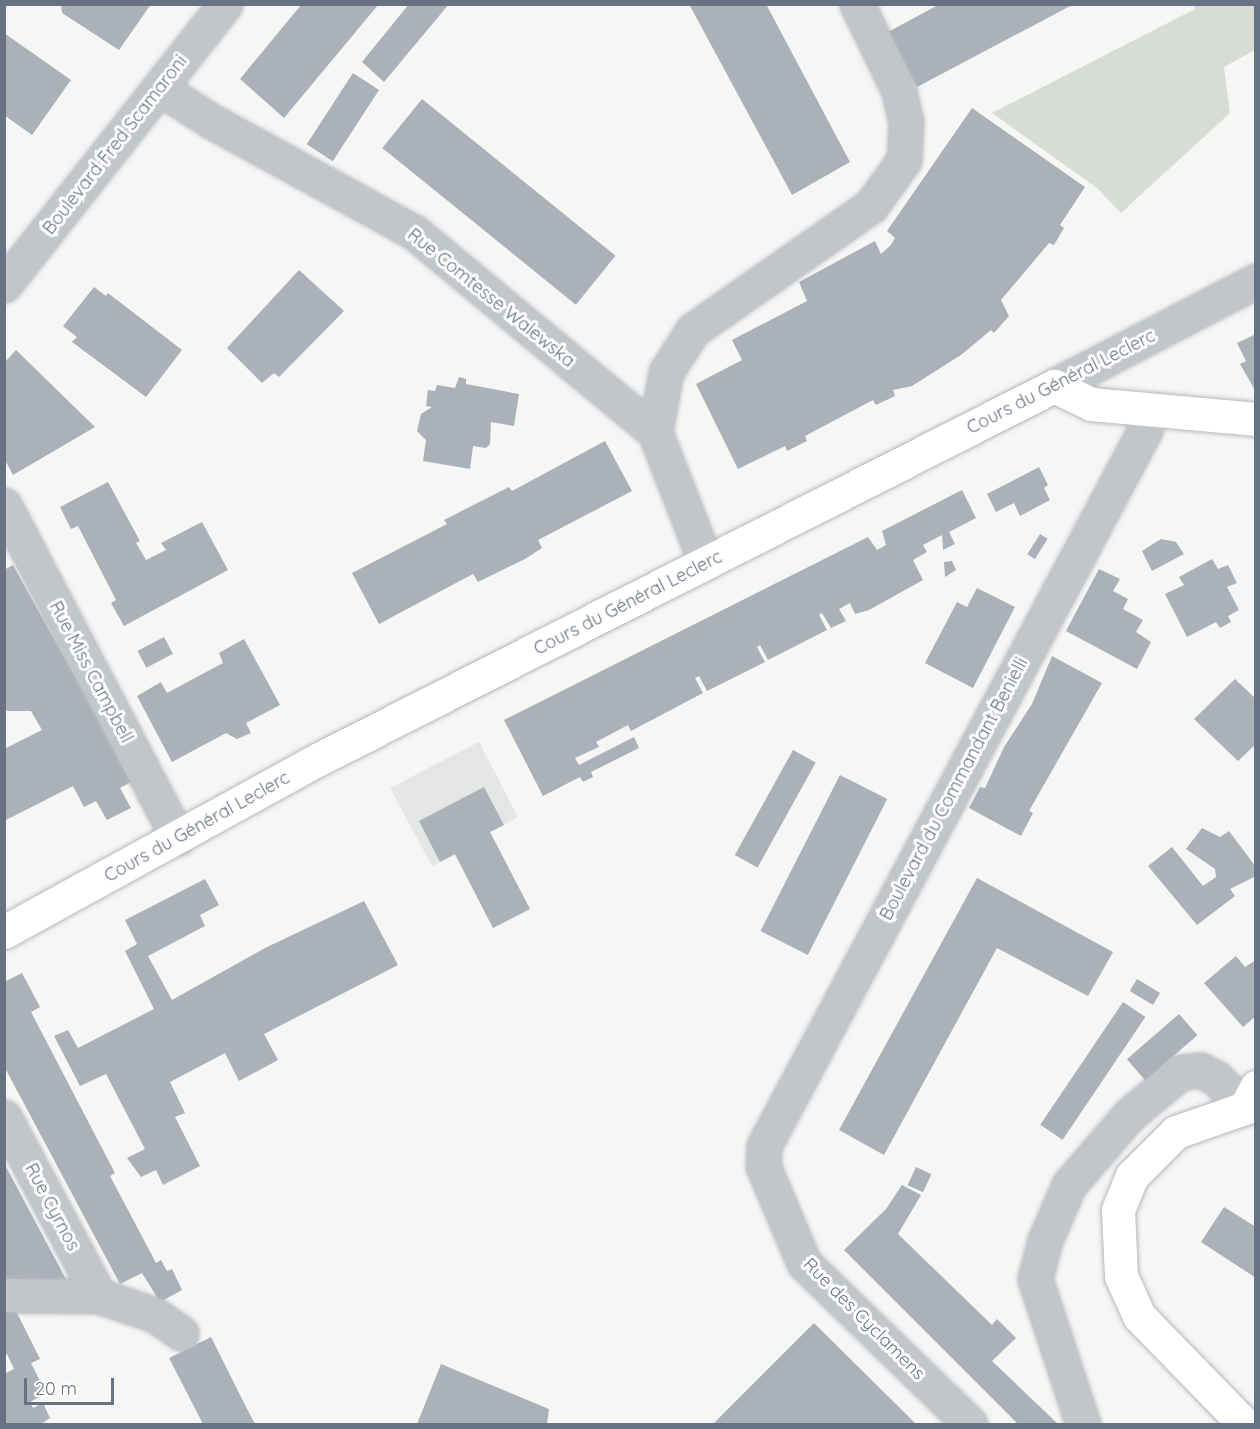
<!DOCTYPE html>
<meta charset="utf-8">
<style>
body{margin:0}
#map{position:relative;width:1260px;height:1429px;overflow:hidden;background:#f6f6f4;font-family:Quicksand,sans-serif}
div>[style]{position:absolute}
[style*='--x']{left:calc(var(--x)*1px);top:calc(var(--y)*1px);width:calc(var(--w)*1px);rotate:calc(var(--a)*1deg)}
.built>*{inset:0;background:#e4e5e5}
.green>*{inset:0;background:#d7ddd5}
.building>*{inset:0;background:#abb1b8;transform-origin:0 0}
.roads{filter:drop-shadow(0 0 2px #b5b8bd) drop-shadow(0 0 2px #b5b8bd)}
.minor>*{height:33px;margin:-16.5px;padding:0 16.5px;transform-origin:16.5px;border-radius:16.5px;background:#c2c5c9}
.tertiary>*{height:33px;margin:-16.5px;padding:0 16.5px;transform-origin:16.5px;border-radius:16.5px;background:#c2c5c9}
.secondary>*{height:33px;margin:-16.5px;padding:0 16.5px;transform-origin:16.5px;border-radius:16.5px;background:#fff}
span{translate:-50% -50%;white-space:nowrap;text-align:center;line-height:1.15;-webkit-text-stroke:6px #fff;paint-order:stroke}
.street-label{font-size:18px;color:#677283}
.frame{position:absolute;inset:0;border:6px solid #677283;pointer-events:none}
.scale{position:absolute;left:24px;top:1378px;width:90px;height:27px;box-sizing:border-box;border:3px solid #677283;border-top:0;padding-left:8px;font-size:18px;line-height:21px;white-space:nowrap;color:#677283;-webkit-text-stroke:4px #fff;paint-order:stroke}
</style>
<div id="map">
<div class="built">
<div style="clip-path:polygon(479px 742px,518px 817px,490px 832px,530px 909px,493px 928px,455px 855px,432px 866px,390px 788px)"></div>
</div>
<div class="green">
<div style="clip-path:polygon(1194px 5px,1255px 5px,1255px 50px,1224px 67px,1230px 113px,1121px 213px,1097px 188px,992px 113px,1195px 9px)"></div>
</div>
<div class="building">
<div style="clip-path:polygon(61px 4px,151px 4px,119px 50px,62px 13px)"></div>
<div style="clip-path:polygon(409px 4px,449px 4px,384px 82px,362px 62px)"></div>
<div style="clip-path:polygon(689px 4px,766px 4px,850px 162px,792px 195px)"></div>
<div style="clip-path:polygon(940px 4px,1074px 4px,917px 87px,888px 32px)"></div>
<div style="clip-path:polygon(301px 5px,378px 5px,284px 118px,240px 79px)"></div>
<div style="clip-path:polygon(4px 33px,71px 80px,32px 135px,4px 115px)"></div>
<div style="left:353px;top:73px;width:31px;height:85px;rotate:33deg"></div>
<div style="left:422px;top:99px;width:249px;height:63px;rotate:39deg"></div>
<div style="clip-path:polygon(972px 108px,1085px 187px,1060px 225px,1064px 228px,1054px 245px,1049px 243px,1001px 300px,1009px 316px,994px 333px,991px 330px,961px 355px,912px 386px,893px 390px,895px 396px,876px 405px,873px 400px,805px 436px,807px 441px,787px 451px,785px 446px,738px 469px,696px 384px,742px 360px,732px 340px,807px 301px,799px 282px,875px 241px,881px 254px,890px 246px,895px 238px,887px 231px)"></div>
<div style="clip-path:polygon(299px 270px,344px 311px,279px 377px,274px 373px,262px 383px,227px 348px)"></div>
<div style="clip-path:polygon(94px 287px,106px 296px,108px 293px,182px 350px,146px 397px,72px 342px,77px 337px,63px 326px)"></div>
<div style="clip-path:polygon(1256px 334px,1256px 392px,1240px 364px,1246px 361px,1237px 343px)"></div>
<div style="clip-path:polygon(16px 350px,95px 427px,13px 475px,4px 458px,4px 363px)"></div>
<div style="clip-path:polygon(459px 377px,466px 379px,466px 384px,519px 394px,514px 426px,491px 422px,490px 444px,486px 448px,473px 446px,470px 469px,423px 461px,426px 440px,417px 431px,421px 414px,432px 407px,426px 406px,428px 390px,435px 391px,437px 385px,455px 388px)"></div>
<div style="clip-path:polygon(605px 441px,632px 491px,538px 540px,542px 548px,525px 559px,478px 582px,473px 574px,379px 624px,352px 573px,447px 524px,444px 520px,509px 487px,512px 491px)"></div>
<div style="clip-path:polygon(1039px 467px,1048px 485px,1044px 488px,1050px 500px,1020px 516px,1014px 503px,996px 512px,987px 494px)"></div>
<div style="clip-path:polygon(108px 482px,140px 541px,136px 543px,146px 560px,166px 550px,161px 543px,202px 522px,228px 570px,124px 626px,111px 603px,116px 600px,78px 526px,71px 529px,60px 507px)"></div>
<div style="clip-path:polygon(962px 490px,976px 518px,949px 532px,955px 544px,943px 550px,942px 535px,923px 545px,927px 552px,913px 560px,923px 580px,869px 610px,855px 614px,850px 603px,839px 609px,846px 621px,831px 628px,822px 613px,819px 615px,827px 630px,768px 660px,760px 645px,757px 647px,765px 662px,707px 691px,699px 676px,695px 678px,703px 693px,631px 731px,628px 725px,596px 742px,599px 747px,575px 758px,579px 765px,634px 737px,639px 748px,591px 772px,593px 777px,583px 782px,580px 777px,543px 796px,504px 720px,868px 537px,877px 550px,886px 545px,882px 531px)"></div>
<div style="left:1040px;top:534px;width:9px;height:24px;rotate:32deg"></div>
<div style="clip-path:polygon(1161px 539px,1176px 542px,1184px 554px,1152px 571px,1142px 551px)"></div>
<div style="clip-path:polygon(1212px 559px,1218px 569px,1228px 565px,1237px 583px,1227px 587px,1239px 610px,1228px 616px,1231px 622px,1220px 628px,1216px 622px,1187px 637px,1165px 594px,1184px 585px,1179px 577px)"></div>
<div style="clip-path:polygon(952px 561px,956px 570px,945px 577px,944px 562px)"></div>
<div style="clip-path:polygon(13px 565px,133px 781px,120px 788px,131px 808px,107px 820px,96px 801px,84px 807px,73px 786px,4px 821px,4px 749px,42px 730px,31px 711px,7px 711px,4px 706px,4px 570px)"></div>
<div style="clip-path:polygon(1099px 569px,1120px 579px,1113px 591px,1128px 599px,1123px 609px,1143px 620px,1136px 632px,1151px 642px,1137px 669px,1066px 631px)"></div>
<div style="clip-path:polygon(977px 588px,1015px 607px,973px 688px,925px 663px,957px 602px,967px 607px)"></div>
<div style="left:164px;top:637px;width:19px;height:30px;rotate:62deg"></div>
<div style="clip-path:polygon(244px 639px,280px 705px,246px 723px,251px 733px,237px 739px,226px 733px,172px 762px,137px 696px,161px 682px,167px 693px,223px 663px,219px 653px)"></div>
<div style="clip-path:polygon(1052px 656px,1102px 683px,1029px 811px,1033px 813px,1021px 836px,969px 808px,980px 787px,985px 788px,1004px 747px,1032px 704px)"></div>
<div style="clip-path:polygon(1235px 679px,1256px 699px,1256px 744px,1238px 761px,1194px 719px)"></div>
<div style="left:793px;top:750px;width:26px;height:120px;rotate:29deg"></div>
<div style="left:840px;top:775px;width:53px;height:175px;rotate:27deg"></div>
<div style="clip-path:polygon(484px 787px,504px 825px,490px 832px,530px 909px,493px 928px,455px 854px,440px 862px,419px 821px)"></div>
<div style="clip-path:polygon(1202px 828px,1220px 837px,1229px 831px,1256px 867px,1256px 876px,1230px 889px,1235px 896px,1197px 925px,1148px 866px,1172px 847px,1203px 886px,1216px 877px,1215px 869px,1186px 849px)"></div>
<div style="clip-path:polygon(977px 878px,1113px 952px,1088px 996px,997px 948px,884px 1155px,839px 1130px)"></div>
<div style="clip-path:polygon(205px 879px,219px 905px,200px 915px,205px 926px,148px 956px,172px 1000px,265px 948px,364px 901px,398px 965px,264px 1034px,278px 1060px,239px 1081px,225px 1053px,170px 1082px,185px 1113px,175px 1117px,200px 1166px,163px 1185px,156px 1170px,141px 1177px,127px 1158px,145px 1149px,106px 1074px,80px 1086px,54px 1036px,68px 1030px,78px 1048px,154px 1009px,125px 951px,137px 944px,125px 920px)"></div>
<div style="clip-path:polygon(1236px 956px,1245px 967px,1256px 960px,1256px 1016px,1243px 1027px,1204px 983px)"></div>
<div style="clip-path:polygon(22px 973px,40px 1007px,31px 1012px,115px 1173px,110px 1176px,156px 1263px,161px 1260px,167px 1271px,172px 1269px,182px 1290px,160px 1302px,142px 1273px,120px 1284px,4px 1066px,4px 982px)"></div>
<div style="left:1137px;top:979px;width:27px;height:14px;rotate:31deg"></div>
<div style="left:1123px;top:1002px;width:27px;height:148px;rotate:34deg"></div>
<div style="left:1179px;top:1014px;width:28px;height:69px;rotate:49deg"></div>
<div style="clip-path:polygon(4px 1163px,68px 1283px,4px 1284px)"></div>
<div style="left:916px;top:1167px;width:17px;height:20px;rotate:25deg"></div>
<div style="clip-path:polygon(902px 1185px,921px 1195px,898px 1234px,992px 1325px,997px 1319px,1016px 1338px,992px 1361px,1058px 1424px,1018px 1424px,844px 1250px,886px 1209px)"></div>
<div style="clip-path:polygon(1224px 1207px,1256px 1227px,1256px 1278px,1201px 1242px)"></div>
<div style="clip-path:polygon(4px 1308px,15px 1309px,40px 1359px,31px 1363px,46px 1393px,30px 1402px,33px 1408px,43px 1403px,50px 1418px,41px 1424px,4px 1424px,4px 1374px,14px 1369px,7px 1354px,4px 1356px)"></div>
<div style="clip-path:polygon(814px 1323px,916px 1424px,713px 1424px)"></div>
<div style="clip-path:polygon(211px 1337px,244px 1403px,255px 1424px,203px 1424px,169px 1358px)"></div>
<div style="clip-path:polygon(441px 1364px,549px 1409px,547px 1424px,417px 1424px)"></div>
</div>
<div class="roads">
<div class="minor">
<div style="--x:161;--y:89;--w:59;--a:32.6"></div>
<div style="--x:211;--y:121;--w:231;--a:28.7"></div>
<div style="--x:414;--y:232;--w:313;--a:39.7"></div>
<div style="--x:4;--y:285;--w:357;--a:-51.8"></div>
<div style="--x:4;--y:505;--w:376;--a:62.4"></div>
<div style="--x:4;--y:1117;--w:203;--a:62"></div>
<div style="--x:4;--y:1295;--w:95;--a:0.6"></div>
<div style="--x:99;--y:1296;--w:59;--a:18.7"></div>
<div style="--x:155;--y:1315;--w:32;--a:35"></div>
<div style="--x:970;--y:1424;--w:231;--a:-135.9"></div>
<div style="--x:804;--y:1263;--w:105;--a:-112.9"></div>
<div style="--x:763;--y:1166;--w:20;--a:-87"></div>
<div style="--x:764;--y:1146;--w:811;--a:-61.98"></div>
<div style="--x:1145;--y:430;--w:18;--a:-77"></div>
<div style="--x:1083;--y:1424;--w:153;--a:-108.3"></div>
<div style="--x:1035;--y:1279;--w:40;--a:-75.6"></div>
<div style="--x:1045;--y:1240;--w:60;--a:-66.4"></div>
<div style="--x:1069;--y:1185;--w:92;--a:-49.4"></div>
<div style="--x:1129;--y:1115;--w:67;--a:-39.6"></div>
<div style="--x:1181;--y:1072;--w:19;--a:-6"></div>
<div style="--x:1200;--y:1070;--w:18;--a:27"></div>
<div style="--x:1216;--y:1078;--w:42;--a:46"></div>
</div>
<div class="tertiary">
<div style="--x:1054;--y:386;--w:228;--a:-27.5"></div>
<div style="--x:706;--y:563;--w:141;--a:-111.3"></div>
<div style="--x:655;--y:432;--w:61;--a:-79.6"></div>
<div style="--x:666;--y:372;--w:50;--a:-57.3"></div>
<div style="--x:693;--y:330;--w:217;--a:-34.9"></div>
<div style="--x:871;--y:206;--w:57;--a:-54.3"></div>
<div style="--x:904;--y:160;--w:38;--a:-87"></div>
<div style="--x:906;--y:122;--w:32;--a:-103"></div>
<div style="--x:899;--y:91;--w:97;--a:-115.8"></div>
</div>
<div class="secondary">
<div style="--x:4;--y:932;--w:362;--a:-28.8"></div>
<div style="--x:321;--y:758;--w:822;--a:-26.91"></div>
<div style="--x:1054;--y:386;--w:41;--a:25.9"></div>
<div style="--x:1091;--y:404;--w:166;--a:5.2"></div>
<div style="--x:1244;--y:1424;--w:151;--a:-134.2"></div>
<div style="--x:1139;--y:1316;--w:44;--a:-114.2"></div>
<div style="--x:1121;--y:1276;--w:66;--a:-92.6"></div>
<div style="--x:1118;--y:1210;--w:37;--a:-68"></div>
<div style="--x:1132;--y:1176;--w:62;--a:-45"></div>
<div style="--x:1176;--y:1132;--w:73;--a:-19.2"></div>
<div style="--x:1245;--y:1108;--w:24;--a:-62"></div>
</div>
</div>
<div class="street-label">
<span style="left:115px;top:145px;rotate:-52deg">Boulevard Fred Scamaroni</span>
<span style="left:491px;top:298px;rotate:39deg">Rue Comtesse Walewska</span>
<span style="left:1061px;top:382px;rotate:-27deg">Cours du Général Leclerc</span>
<span style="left:628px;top:603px;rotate:-27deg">Cours du Général Leclerc</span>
<span style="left:91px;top:672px;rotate:62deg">Rue Miss Campbell</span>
<span style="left:954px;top:789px;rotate:-62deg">Boulevard du Commandant Benielli</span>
<span style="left:197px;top:827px;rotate:-29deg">Cours du Général Leclerc</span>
<span style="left:52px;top:1207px;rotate:62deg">Rue Cyrnos</span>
<span style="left:864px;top:1319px;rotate:45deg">Rue des Cyclamens</span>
</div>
<div class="frame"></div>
<div class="scale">20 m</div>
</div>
